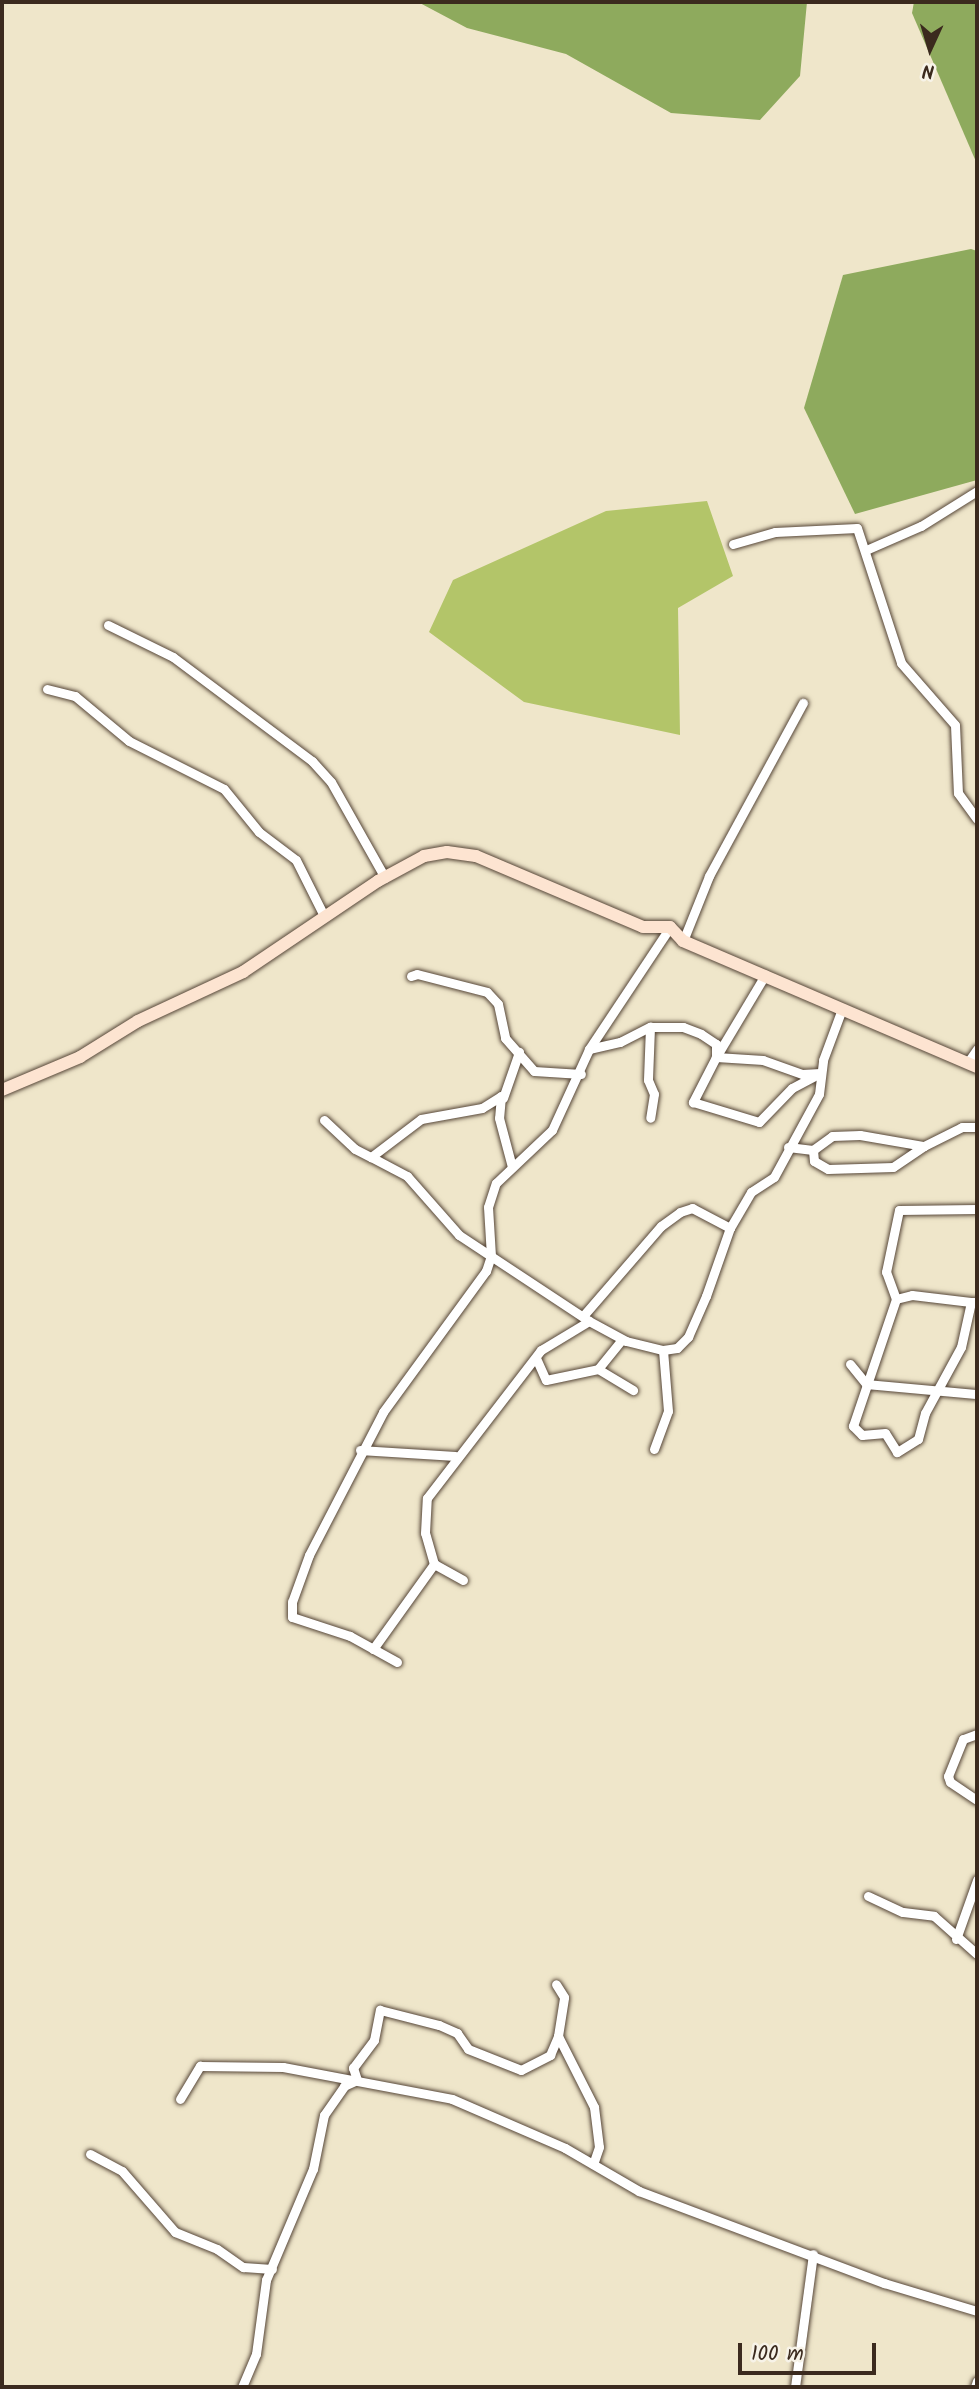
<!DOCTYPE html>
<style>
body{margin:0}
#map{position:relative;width:979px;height:2389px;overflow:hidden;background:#efe6ca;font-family:Kalam,sans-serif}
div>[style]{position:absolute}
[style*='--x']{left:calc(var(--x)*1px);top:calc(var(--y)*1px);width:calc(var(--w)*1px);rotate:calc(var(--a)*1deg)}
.green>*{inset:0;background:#b3c569}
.forest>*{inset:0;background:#8eaa5d}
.roads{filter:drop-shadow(0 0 2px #564638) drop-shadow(0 0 2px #564638)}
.street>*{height:9px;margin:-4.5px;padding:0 4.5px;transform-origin:4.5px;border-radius:4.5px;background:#fff}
.secondary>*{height:12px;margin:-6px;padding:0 6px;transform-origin:6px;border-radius:6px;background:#fde4d1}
span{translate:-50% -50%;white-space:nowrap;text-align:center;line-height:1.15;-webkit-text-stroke:5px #f7f3e8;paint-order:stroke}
.frame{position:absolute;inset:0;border:4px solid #3b2a1e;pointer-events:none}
.north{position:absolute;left:895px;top:14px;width:70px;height:70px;-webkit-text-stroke:5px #f7f3e8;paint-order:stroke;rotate:184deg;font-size:19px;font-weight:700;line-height:28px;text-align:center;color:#3b2a1e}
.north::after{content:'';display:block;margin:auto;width:24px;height:32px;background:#3b2a1e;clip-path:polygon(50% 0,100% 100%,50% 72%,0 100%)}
.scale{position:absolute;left:738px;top:2343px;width:138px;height:32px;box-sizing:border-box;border:4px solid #3b2a1e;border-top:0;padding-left:9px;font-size:21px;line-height:24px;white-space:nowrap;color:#3b2a1e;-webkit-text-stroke:5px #f7f3e8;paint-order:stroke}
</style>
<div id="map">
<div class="green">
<div style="clip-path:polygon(707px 501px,733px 576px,678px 608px,680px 735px,524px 702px,429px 632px,453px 580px,606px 511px)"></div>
</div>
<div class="forest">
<div style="clip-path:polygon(418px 2px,807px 2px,800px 76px,760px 120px,671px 113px,566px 54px,467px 28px)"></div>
<div style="clip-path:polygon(914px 2px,977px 2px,977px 164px,912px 13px)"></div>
<div style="clip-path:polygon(971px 249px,977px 251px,977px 480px,855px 514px,804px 408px,843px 275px)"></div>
</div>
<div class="roads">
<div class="street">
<div style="--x:733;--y:544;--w:44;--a:-15.9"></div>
<div style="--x:775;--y:532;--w:82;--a:-2.8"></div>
<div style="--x:857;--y:528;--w:142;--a:71.9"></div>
<div style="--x:901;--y:663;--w:82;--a:48.9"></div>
<div style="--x:955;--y:725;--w:68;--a:87.5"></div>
<div style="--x:958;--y:793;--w:32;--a:54"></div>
<div style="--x:866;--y:550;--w:60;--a:-23.6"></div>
<div style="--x:921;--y:526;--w:66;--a:-32"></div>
<div style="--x:108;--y:625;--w:72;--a:26.2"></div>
<div style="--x:173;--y:657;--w:174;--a:36.8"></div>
<div style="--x:312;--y:761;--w:28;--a:48"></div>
<div style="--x:331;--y:782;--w:110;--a:60.6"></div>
<div style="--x:47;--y:689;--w:29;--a:14"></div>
<div style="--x:75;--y:696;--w:70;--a:39.8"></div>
<div style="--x:129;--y:741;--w:106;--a:26.8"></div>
<div style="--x:224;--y:789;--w:55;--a:50.9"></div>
<div style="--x:259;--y:832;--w:46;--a:37.1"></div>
<div style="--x:296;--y:860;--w:63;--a:63.4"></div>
<div style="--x:683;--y:941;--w:70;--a:-68.2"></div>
<div style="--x:709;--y:876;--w:197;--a:-61.5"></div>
<div style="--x:411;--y:976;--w:6;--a:-18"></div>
<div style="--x:417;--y:974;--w:72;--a:14.4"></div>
<div style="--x:487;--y:992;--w:16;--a:47"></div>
<div style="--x:498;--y:1004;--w:35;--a:78"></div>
<div style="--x:505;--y:1038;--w:44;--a:48.7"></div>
<div style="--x:534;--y:1071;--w:47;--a:3.7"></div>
<div style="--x:650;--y:1027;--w:53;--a:92.2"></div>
<div style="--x:648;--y:1080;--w:15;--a:67"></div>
<div style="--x:654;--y:1094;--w:24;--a:99"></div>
<div style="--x:589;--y:1049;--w:32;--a:-13"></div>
<div style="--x:620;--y:1042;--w:34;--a:-27"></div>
<div style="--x:650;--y:1027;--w:33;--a:0"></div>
<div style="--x:683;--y:1027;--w:19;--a:21"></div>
<div style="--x:701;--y:1034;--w:18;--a:34"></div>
<div style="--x:716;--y:1044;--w:13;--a:90"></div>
<div style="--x:716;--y:1057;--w:51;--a:117.1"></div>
<div style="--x:968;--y:1062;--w:16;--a:-55"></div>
<div style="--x:503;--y:1098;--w:49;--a:-70.8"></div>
<div style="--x:693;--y:1102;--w:69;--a:16.9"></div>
<div style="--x:759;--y:1122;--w:47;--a:-45.9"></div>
<div style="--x:792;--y:1088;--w:32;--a:-28"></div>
<div style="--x:820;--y:1073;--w:18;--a:177"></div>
<div style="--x:802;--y:1074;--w:41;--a:-160.3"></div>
<div style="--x:763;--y:1060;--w:47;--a:-176.3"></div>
<div style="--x:716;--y:1057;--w:96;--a:-59.1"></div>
<div style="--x:324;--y:1120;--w:42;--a:43.1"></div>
<div style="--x:355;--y:1149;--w:18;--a:27"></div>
<div style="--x:371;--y:1157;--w:63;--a:-37.2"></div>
<div style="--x:421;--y:1119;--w:62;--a:-10.2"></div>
<div style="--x:482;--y:1108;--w:22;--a:-32"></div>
<div style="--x:501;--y:1096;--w:22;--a:95"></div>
<div style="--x:499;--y:1118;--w:51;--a:75.1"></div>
<div style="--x:788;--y:1147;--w:25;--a:7"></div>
<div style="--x:813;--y:1150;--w:24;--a:-36"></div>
<div style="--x:832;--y:1136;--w:28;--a:-2"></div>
<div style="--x:860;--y:1135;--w:65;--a:9.8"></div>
<div style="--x:813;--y:1150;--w:11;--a:85"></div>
<div style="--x:814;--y:1161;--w:16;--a:30"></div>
<div style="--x:828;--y:1169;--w:65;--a:-1.8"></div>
<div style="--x:893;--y:1167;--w:37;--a:-34"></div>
<div style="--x:924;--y:1146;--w:42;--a:-26.6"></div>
<div style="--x:962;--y:1127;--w:15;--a:0"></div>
<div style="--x:371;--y:1157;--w:41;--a:27.8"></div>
<div style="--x:407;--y:1176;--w:79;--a:48.6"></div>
<div style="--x:459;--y:1235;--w:156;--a:33.5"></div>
<div style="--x:589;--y:1321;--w:42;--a:28.4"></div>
<div style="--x:626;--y:1341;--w:38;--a:14"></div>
<div style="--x:663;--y:1350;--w:14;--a:-8"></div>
<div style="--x:677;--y:1348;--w:16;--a:-45"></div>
<div style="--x:688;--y:1337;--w:45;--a:-66.3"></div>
<div style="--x:706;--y:1296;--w:72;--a:-70.6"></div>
<div style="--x:730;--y:1228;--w:42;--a:-59.7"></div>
<div style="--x:751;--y:1192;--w:27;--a:-33"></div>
<div style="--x:774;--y:1177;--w:94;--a:-61.5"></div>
<div style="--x:819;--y:1094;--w:34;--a:-83"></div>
<div style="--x:823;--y:1060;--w:54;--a:-69.6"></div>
<div style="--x:896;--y:1299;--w:29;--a:-110"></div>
<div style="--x:886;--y:1272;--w:63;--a:-78.2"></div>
<div style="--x:899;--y:1210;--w:78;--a:-0.7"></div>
<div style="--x:971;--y:1302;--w:46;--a:102.5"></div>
<div style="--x:961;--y:1347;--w:75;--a:118.6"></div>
<div style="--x:925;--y:1413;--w:27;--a:105"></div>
<div style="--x:918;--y:1439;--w:25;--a:148"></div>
<div style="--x:897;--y:1452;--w:22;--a:-122"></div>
<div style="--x:885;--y:1433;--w:23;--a:175"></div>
<div style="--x:862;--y:1435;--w:13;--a:-135"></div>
<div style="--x:853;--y:1426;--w:134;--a:-71.3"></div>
<div style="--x:896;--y:1299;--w:16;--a:-14"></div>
<div style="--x:912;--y:1295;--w:59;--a:6.8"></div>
<div style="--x:971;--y:1302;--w:6;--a:0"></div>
<div style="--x:583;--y:1316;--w:119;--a:-49.1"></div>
<div style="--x:661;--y:1226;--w:24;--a:-36"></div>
<div style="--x:680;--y:1212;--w:13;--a:-18"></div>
<div style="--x:692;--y:1208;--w:43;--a:27.8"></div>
<div style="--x:536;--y:1358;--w:24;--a:66"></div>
<div style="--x:546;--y:1380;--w:53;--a:-11.9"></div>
<div style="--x:598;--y:1369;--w:38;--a:-51"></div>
<div style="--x:850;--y:1364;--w:26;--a:51"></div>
<div style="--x:866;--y:1384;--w:110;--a:5.2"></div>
<div style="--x:598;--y:1369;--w:41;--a:31"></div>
<div style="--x:654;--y:1449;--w:40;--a:-69.8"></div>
<div style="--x:668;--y:1411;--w:61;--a:-94.7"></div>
<div style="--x:360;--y:1450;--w:95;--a:3.6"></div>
<div style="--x:463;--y:1580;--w:33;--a:-151"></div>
<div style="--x:434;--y:1564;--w:32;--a:-106"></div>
<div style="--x:425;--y:1533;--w:35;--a:-87"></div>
<div style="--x:427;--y:1498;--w:187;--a:-52.4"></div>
<div style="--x:541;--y:1350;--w:56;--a:-31.1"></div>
<div style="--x:373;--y:1649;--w:105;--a:-54.3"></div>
<div style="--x:397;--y:1662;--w:54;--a:-151"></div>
<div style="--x:350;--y:1636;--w:61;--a:-161.9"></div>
<div style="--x:292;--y:1617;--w:15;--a:-90"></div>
<div style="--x:292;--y:1602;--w:50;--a:-70.1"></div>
<div style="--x:309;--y:1555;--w:161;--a:-62.6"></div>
<div style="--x:383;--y:1412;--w:175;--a:-53.9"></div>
<div style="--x:486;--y:1271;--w:16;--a:-72"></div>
<div style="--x:491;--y:1256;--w:49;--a:-93.5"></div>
<div style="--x:488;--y:1207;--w:25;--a:-72"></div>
<div style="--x:496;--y:1183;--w:77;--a:-43.4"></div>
<div style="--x:552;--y:1130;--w:89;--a:-65.4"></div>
<div style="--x:589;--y:1049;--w:146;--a:-56.4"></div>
<div style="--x:977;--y:1734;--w:15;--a:160"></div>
<div style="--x:963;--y:1739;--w:40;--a:112"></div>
<div style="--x:948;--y:1776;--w:6;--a:72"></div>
<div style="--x:950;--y:1782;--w:32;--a:34"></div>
<div style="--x:868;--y:1896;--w:38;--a:25"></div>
<div style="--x:903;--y:1912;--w:31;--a:7"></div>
<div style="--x:934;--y:1916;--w:57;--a:41.5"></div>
<div style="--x:956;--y:1939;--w:63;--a:-70.4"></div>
<div style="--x:558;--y:2036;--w:80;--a:63.1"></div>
<div style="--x:594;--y:2107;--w:40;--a:82.9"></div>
<div style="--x:599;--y:2147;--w:18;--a:109"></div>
<div style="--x:180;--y:2099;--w:39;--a:-59"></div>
<div style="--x:200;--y:2066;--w:83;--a:0.7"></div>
<div style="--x:283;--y:2067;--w:172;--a:10.7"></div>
<div style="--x:452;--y:2099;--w:123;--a:23.4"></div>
<div style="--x:565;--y:2148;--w:86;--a:30.2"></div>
<div style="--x:639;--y:2191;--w:262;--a:20.6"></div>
<div style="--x:884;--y:2283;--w:97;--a:16.8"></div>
<div style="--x:90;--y:2154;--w:36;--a:28"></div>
<div style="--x:122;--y:2171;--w:81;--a:49"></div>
<div style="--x:175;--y:2232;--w:45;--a:22"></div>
<div style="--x:217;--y:2249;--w:32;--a:35"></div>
<div style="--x:243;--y:2267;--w:29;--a:4"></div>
<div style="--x:242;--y:2387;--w:36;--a:-67"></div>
<div style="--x:256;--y:2354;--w:75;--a:-82.3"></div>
<div style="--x:266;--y:2280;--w:121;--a:-67.1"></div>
<div style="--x:313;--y:2169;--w:55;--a:-78.5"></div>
<div style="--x:324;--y:2115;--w:35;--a:-55"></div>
<div style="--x:344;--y:2086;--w:14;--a:-25"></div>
<div style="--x:357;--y:2080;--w:13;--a:-108"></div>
<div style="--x:353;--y:2068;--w:35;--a:-53"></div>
<div style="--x:374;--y:2040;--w:31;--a:-79"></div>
<div style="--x:380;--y:2010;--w:61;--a:14.3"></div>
<div style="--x:439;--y:2025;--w:20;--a:24"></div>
<div style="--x:457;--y:2033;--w:19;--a:55"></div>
<div style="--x:468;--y:2049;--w:57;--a:21.6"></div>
<div style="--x:521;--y:2070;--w:33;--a:-27"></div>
<div style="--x:550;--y:2055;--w:21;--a:-67"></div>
<div style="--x:558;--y:2036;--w:39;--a:-81"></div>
<div style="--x:564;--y:1997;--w:15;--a:-122"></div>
<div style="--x:795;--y:2387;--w:134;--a:-82.3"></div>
<div style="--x:975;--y:2387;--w:6;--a:-72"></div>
</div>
<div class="secondary">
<div style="--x:2;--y:1090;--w:85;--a:-22.9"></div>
<div style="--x:80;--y:1057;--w:68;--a:-31.8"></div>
<div style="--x:138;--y:1021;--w:116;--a:-25"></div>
<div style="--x:243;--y:972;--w:163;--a:-34"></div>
<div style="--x:378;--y:881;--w:52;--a:-28.5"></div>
<div style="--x:424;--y:856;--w:23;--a:-10"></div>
<div style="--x:447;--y:852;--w:29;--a:8"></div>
<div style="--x:476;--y:856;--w:181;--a:23"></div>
<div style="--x:643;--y:927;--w:27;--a:0"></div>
<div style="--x:670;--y:927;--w:19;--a:47"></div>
<div style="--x:683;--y:941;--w:320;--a:23.2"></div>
</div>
</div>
<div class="frame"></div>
<div class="north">N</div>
<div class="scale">100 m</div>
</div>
